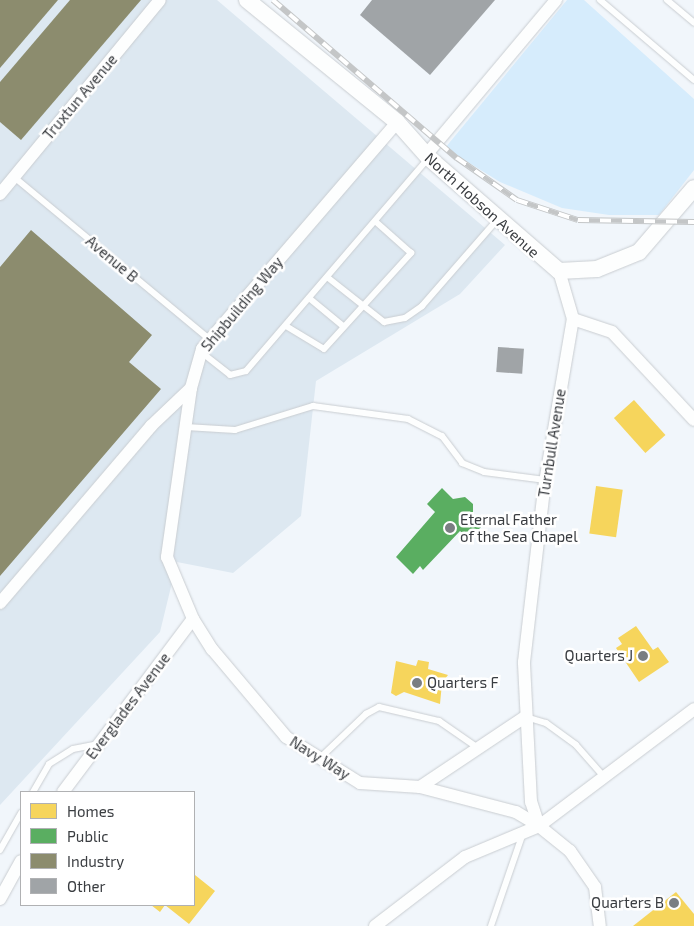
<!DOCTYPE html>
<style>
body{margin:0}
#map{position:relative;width:694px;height:926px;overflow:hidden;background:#f1f6fb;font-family:"Exo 2",sans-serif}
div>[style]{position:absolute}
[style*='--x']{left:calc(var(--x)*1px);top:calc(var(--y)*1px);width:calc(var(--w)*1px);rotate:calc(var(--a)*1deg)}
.built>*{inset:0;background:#dde8f1}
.green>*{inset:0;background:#d6ecfc}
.homes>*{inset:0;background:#f6d55c;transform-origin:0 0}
.public>*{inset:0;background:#5aae61}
.industry>*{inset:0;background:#8c8c6e}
.building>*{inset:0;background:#a0a4a7;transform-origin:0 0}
.roads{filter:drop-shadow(0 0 1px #c9cdd1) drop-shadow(0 0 1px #c9cdd1)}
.service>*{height:6px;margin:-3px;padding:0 3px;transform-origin:3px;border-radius:3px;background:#fdfefe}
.minor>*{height:12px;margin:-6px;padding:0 6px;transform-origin:6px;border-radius:6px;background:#fdfefe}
.tertiary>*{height:16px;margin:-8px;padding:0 8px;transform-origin:8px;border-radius:8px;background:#fdfefe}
.rail>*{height:5.5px;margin-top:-2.75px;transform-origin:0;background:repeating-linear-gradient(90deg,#fff 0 11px,#c4c6c7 0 22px);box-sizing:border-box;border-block:1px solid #c4c6c7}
.dots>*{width:14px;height:14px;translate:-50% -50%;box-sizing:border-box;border:2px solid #fff;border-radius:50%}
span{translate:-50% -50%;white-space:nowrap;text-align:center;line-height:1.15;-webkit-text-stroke:5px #fff;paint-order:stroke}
.street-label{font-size:15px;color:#3a3d41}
.poi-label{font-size:15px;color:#3a3d41}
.left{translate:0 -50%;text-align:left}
.right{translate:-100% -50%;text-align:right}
.legend{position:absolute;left:20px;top:791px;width:175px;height:115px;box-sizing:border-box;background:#fff;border:1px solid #b0b1b3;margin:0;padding:6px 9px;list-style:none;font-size:15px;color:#3a3d41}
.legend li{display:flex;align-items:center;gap:10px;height:25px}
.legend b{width:25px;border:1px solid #b0b1b3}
</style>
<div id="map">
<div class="built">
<div style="clip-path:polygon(0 0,217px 0,505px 245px,460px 294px,316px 381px,301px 516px,233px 573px,177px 562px,160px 632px,0 805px)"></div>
</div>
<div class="green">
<div style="clip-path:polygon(567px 0,584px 0,694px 99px,694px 170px,659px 215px,609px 215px,562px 208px,500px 182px,445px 148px)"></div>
</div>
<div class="homes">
<div style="left:634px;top:400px;width:47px;height:27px;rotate:48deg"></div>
<div style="left:596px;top:486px;width:27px;height:48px;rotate:8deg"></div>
<div style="clip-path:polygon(636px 626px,653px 650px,658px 647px,669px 662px,639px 682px,616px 648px,622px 644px,618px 638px)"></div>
<div style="clip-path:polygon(418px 660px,429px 662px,428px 669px,448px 675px,442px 683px,440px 704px,404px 692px,396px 696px,391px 693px,396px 661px,416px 666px)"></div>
<div style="clip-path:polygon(195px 875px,215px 891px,189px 924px,165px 905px,160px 912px,151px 905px,194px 905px)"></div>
<div style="clip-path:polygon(676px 892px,694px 914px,694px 926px,633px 926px)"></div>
</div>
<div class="public">
<div style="clip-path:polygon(442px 488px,453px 499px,465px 497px,473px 504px,473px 515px,483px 525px,469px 539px,460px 531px,423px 570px,420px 566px,413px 574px,396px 557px,435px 512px,427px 504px)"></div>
</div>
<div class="industry">
<div style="clip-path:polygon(0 0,58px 0,0 68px)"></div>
<div style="clip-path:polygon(70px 0,141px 0,21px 140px,0 122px,0 82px)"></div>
<div style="clip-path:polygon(31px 230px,152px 335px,129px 362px,161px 389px,0 576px,0 267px)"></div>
</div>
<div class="building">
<div style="clip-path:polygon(372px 0,495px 0,430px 75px,360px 15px)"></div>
<div style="left:498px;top:347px;width:26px;height:25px;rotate:4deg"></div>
</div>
<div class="roads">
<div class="service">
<div style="--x:600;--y:0;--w:123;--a:40.4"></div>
<div style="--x:667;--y:0;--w:35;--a:40"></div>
<div style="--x:14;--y:177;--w:255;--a:39.7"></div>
<div style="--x:327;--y:277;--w:73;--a:38.3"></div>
<div style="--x:384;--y:322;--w:21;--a:-11"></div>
<div style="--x:405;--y:318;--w:21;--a:-35"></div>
<div style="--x:422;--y:306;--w:114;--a:-48.9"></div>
<div style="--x:309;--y:298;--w:45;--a:39.6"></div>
<div style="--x:286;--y:326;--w:44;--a:31.2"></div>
<div style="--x:324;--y:349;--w:130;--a:-47.8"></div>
<div style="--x:411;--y:253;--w:48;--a:-138.4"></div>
<div style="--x:201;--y:352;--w:37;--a:38"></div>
<div style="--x:230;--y:375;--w:16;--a:-14"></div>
<div style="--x:246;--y:371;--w:279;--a:-49.4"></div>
<div style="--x:186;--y:427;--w:49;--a:3.5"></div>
<div style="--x:235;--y:430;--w:82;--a:-17.1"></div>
<div style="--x:313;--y:406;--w:96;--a:7.8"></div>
<div style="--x:408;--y:419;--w:38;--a:27"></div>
<div style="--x:442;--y:436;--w:34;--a:53"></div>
<div style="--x:462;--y:463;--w:24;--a:22"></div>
<div style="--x:484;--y:472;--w:62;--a:7.5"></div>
<div style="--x:526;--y:717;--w:21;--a:17"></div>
<div style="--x:546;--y:723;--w:37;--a:36"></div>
<div style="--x:576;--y:745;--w:44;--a:48.7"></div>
<div style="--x:320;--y:758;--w:64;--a:-43.7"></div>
<div style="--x:366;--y:714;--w:15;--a:-28"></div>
<div style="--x:379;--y:707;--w:62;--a:13.1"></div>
<div style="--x:439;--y:721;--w:47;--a:34.7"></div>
<div style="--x:33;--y:792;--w:32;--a:-60"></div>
<div style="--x:49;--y:764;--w:28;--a:-32"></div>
<div style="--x:73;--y:749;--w:25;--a:-11"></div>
<div style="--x:0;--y:850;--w:43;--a:-60.4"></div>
<div style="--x:491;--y:926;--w:98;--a:-71"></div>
</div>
<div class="minor">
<div style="--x:426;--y:155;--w:202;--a:-50"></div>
<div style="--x:0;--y:194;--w:251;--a:-50.5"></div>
<div style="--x:559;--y:271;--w:50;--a:73.7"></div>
<div style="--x:573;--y:319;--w:41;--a:18.4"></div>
<div style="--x:612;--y:332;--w:120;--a:47"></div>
<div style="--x:191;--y:388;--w:171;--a:98.1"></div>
<div style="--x:167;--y:557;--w:67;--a:67.2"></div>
<div style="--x:193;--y:619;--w:36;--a:58"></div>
<div style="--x:212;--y:649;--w:115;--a:49.9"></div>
<div style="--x:286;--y:737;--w:87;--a:31.9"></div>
<div style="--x:360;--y:783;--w:60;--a:3.8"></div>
<div style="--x:420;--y:787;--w:99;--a:14.6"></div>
<div style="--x:516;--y:812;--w:27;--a:31"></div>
<div style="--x:539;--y:826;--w:194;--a:-37"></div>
<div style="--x:0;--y:603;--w:233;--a:-49.5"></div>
<div style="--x:151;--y:426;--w:55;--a:-43.5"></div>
<div style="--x:191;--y:388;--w:41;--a:-74.2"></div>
<div style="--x:202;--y:349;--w:299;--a:-49.3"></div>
<div style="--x:420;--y:787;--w:126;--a:-33.7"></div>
<div style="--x:63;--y:792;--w:216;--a:-53.1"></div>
<div style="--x:539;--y:826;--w:25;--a:-108"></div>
<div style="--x:531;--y:802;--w:140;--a:-92.9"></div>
<div style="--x:524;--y:662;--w:175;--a:-83.4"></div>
<div style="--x:544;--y:488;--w:171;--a:-80.3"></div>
<div style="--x:539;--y:826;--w:40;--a:39"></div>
<div style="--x:570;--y:851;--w:44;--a:55.2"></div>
<div style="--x:595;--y:887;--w:39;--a:83"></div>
<div style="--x:0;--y:899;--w:43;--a:-61.1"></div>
<div style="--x:375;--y:926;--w:113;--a:-37.5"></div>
<div style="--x:465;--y:857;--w:80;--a:-22.7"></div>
</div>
<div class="tertiary">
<div style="--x:247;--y:0;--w:193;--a:39.1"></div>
<div style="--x:397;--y:122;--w:48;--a:48.4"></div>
<div style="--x:429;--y:158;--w:172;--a:41"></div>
<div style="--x:559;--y:271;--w:38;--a:-3"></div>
<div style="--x:597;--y:269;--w:45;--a:-22"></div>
<div style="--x:639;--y:252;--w:84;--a:-49.3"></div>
</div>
</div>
<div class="rail">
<div style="--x:273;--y:0;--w:243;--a:40.7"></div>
<div style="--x:457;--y:158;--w:73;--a:35"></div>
<div style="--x:517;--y:200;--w:64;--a:18.2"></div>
<div style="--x:578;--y:220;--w:116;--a:1"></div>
</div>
<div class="dots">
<div style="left:450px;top:528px;background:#7a7e82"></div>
<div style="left:643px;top:656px;background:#7a7e82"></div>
<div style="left:417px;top:683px;background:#7a7e82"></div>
<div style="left:674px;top:903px;background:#7a7e82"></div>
</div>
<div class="street-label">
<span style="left:80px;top:97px;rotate:-50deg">Truxtun Avenue</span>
<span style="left:482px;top:205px;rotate:42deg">North Hobson Avenue</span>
<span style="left:112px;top:259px;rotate:40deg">Avenue B</span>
<span style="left:242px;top:304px;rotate:-50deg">Shipbuilding Way</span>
<span style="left:552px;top:443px;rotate:-81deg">Turnbull Avenue</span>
<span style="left:128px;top:706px;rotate:-53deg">Everglades Avenue</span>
<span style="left:320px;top:758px;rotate:32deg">Navy Way</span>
</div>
<div class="poi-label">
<span class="left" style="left:460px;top:528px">Eternal Father<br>of the Sea Chapel</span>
<span class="right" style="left:633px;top:656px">Quarters J</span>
<span class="left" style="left:427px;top:683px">Quarters F</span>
<span class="right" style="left:664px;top:903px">Quarters B</span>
</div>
<ul class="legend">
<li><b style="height:14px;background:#f6d55c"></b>Homes</li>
<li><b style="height:14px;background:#5aae61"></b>Public</li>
<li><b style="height:14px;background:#8c8c6e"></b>Industry</li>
<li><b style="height:14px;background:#a0a4a7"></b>Other</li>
</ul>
</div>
